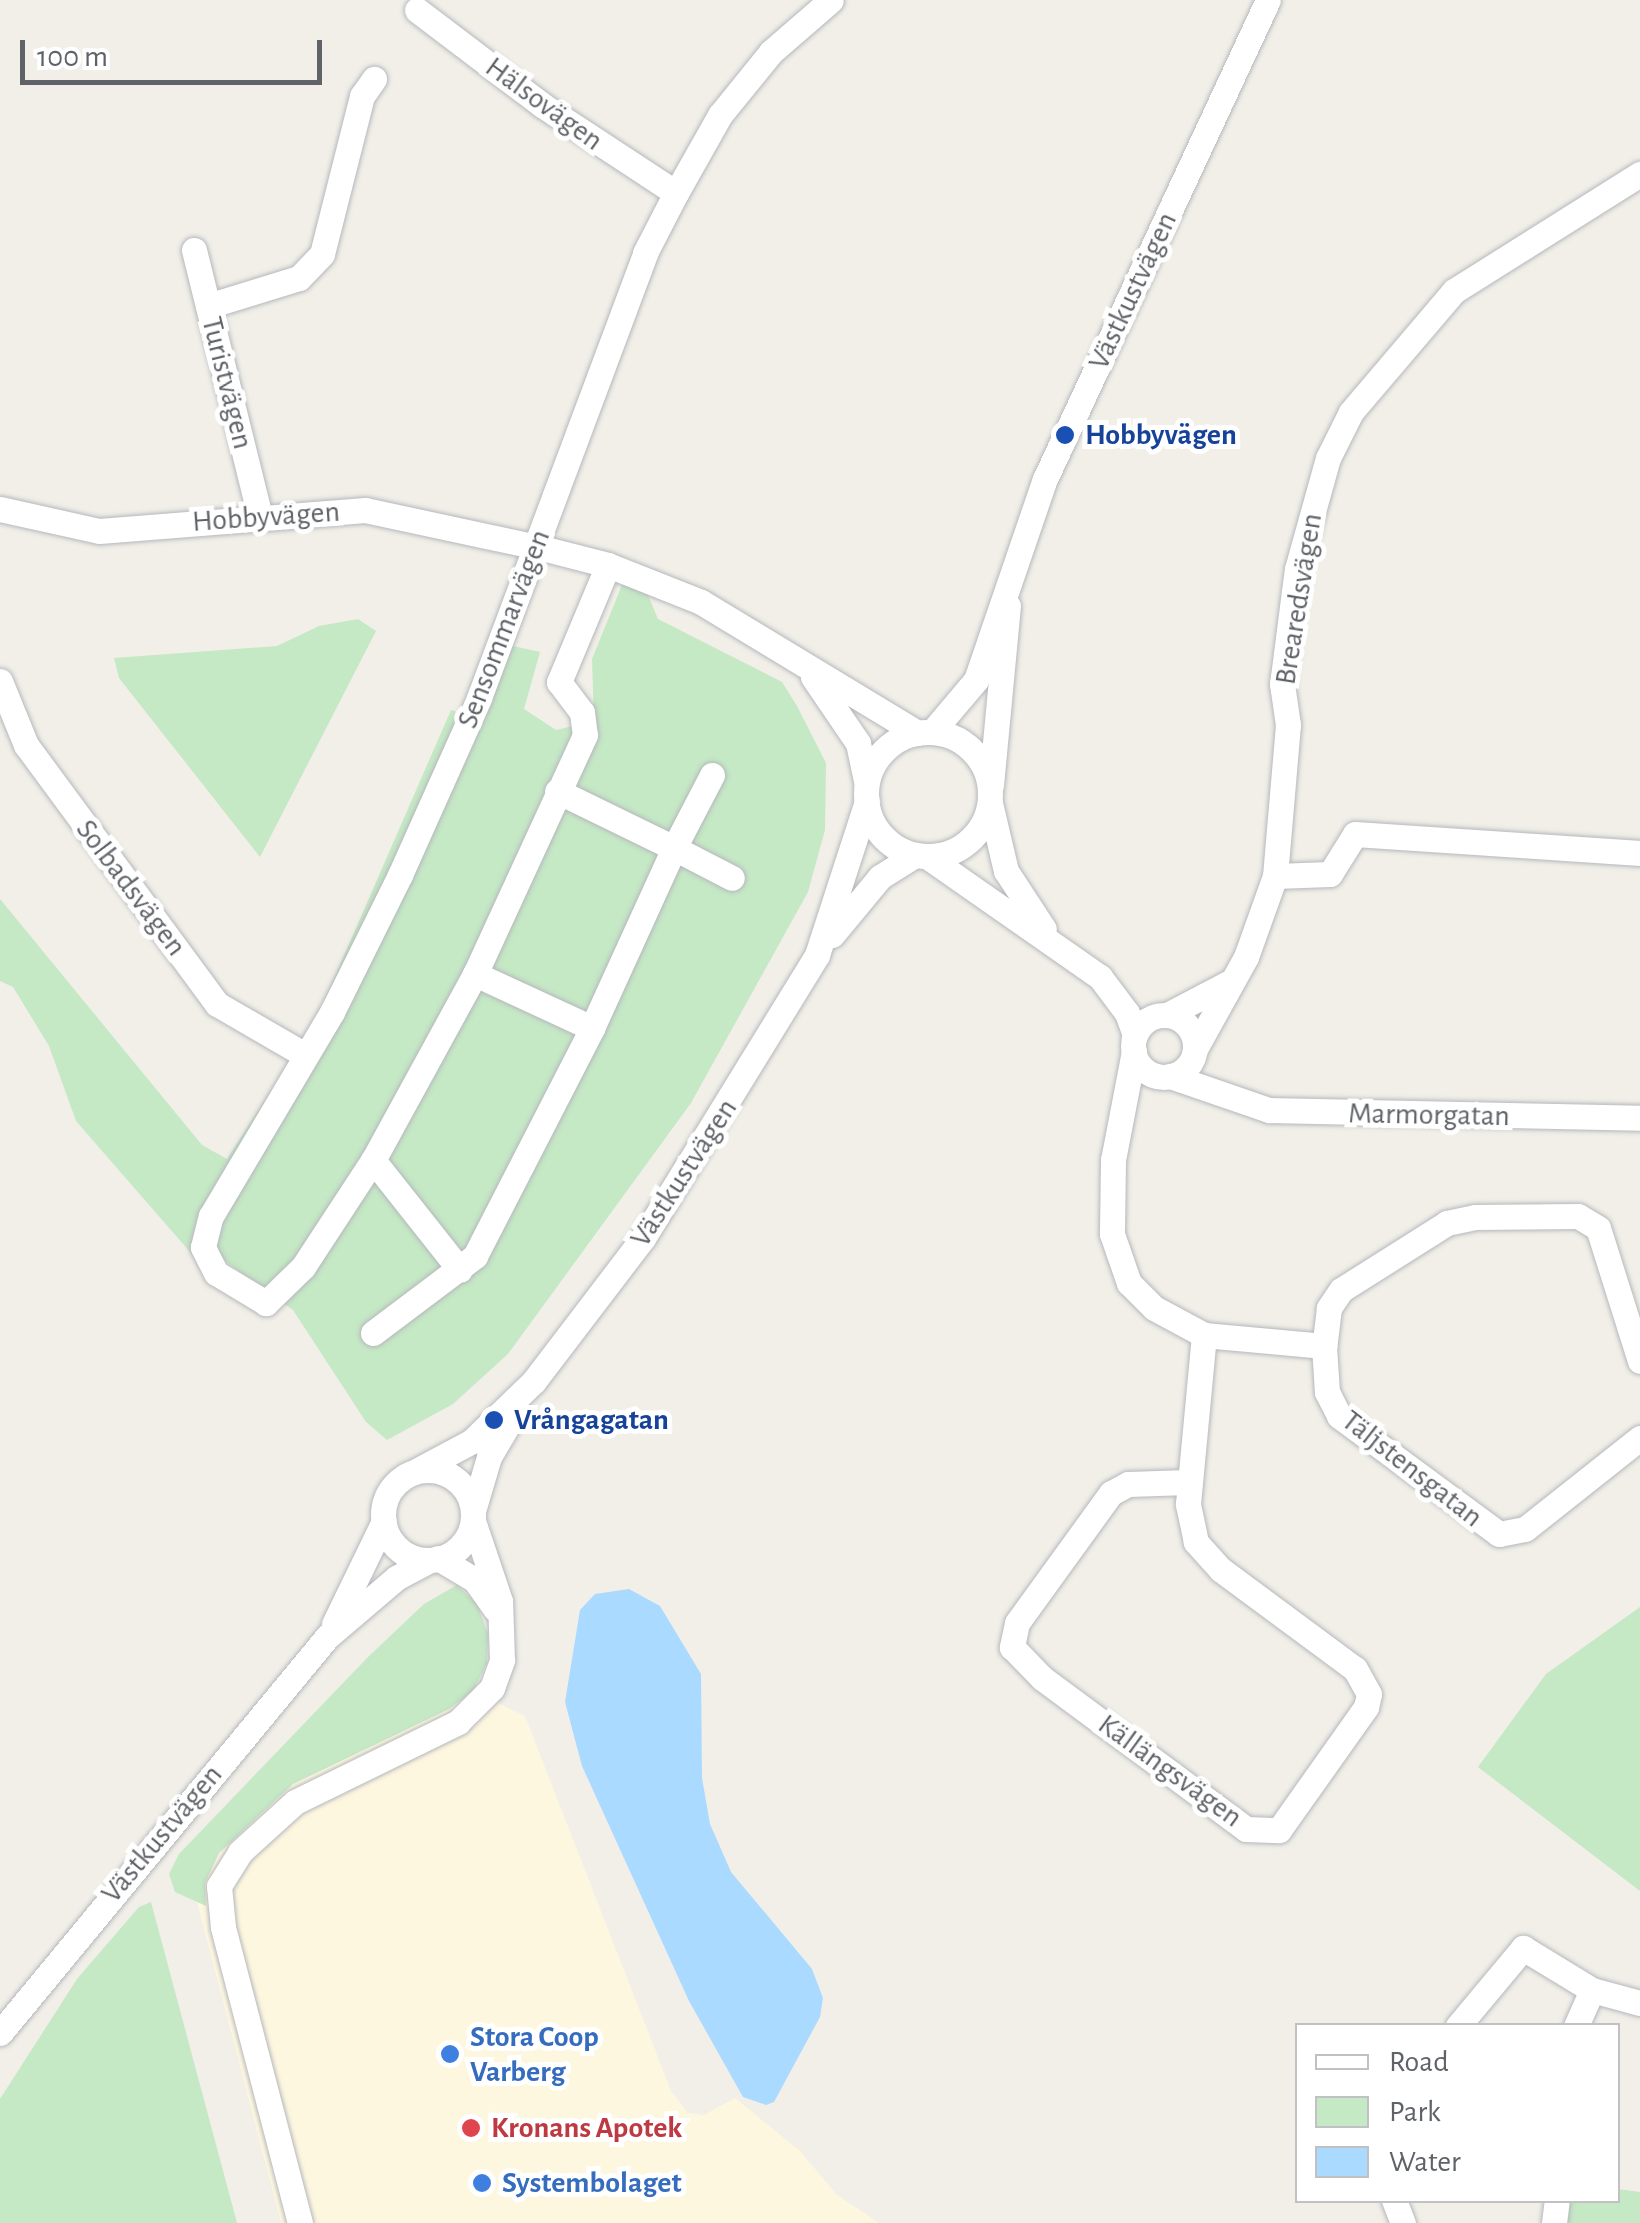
<!DOCTYPE html>
<meta charset="utf-8">
<style>
body{margin:0}
#map{position:relative;width:1640px;height:2223px;overflow:hidden;background:#f1efe8;font-family:"Alegreya Sans",sans-serif}
div>[style]{position:absolute}
[style*='--x']{left:calc(var(--x)*1px);top:calc(var(--y)*1px);width:calc(var(--w)*1px);rotate:calc(var(--a)*1deg)}
.commercial>*{inset:0;background:#fef7e0}
.green>*{inset:0;background:#c5e8c5}
.water>*{inset:0;background:#aadaff}
.roads{filter:drop-shadow(0 0 2px #b5b8bc) drop-shadow(0 0 2px #b5b8bc)}
.minor>*{height:25px;margin:-12.5px;padding:0 12.5px;transform-origin:12.5px;border-radius:12.5px;background:#fff}
.minor>.ring{margin:-12.5px;padding:0;box-sizing:content-box;background:none;border:25px solid #fff;border-radius:50%}
.dots>*{width:28px;height:28px;translate:-50% -50%;box-sizing:border-box;border:5px solid #fff;border-radius:50%}
span{translate:-50% -50%;white-space:nowrap;text-align:center;line-height:1.15;-webkit-text-stroke:10px #fff;paint-order:stroke}
.street-label{font-size:30px;color:#5f6368}
.transit-label{font-size:30px;color:#164399;font-weight:700}
.left{translate:0 -50%;text-align:left}
.shop-label{font-size:30px;color:#366cbe;font-weight:700}
.health-label{font-size:30px;color:#be3a42;font-weight:700}
.legend{position:absolute;left:1295px;top:2023px;width:325px;height:180px;box-sizing:border-box;background:#fff;border:2px solid #bfc1c3;margin:0;padding:12px 18px;list-style:none;font-size:30px;color:#5f6368}
.legend li{display:flex;align-items:center;gap:20px;height:50px}
.legend b{width:50px;border:2px solid #bfc1c3}
.scale{position:absolute;left:20px;top:40px;width:302px;height:45px;box-sizing:border-box;border:5px solid #5f6368;border-top:0;padding-left:12px;font-size:30px;line-height:35px;white-space:nowrap;color:#5f6368;-webkit-text-stroke:8px #fff;paint-order:stroke}
</style>
<div id="map">
<div class="commercial">
<div style="clip-path:polygon(473px 1691px,525px 1716px,671px 2091px,688px 2113px,704px 2115px,735px 2098px,800px 2151px,837px 2195px,879px 2223px,281px 2223px,197px 1902px,206px 1905px,205px 1883px,219px 1853px,293px 1784px,449px 1709px)"></div>
</div>
<div class="green">
<div style="clip-path:polygon(624px 580px,645px 588px,658px 619px,782px 682px,797px 706px,826px 763px,825px 830px,808px 892px,691px 1103px,508px 1354px,453px 1404px,387px 1440px,366px 1422px,293px 1310px,221px 1258px,197px 1260px,76px 1121px,49px 1046px,13px 987px,0 981px,0 899px,202px 1145px,227px 1159px,315px 1022px,451px 710px,475px 717px,513px 646px,540px 652px,524px 709px,556px 730px,594px 721px,592px 659px)"></div>
<div style="clip-path:polygon(358px 619px,376px 631px,260px 857px,119px 678px,114px 658px,277px 646px,319px 626px)"></div>
<div style="clip-path:polygon(457px 1585px,477px 1604px,488px 1634px,487px 1663px,473px 1691px,449px 1709px,293px 1784px,219px 1853px,205px 1883px,206px 1906px,175px 1892px,169px 1874px,179px 1854px,368px 1657px,424px 1604px)"></div>
<div style="clip-path:polygon(1640px 1607px,1640px 1891px,1478px 1767px,1546px 1674px)"></div>
<div style="clip-path:polygon(151px 1902px,237px 2223px,0 2223px,0 2099px,77px 1979px,139px 1907px)"></div>
<div style="clip-path:polygon(1618px 2189px,1640px 2192px,1640px 2223px,1565px 2223px,1568px 2201px,1618px 2200px)"></div>
</div>
<div class="water">
<div style="clip-path:polygon(629px 1589px,660px 1606px,701px 1674px,702px 1778px,710px 1824px,731px 1872px,812px 1969px,823px 1998px,820px 2017px,774px 2102px,766px 2105px,743px 2097px,689px 2001px,582px 1766px,565px 1702px,580px 1610px,595px 1594px)"></div>
</div>
<div class="roads">
<div class="minor">
<div style="--x:417;--y:10;--w:157;--a:37.2"></div>
<div style="--x:542;--y:105;--w:160;--a:33.3"></div>
<div style="--x:194;--y:250;--w:274;--a:76.1"></div>
<div style="--x:208;--y:306;--w:95;--a:-17.1"></div>
<div style="--x:299;--y:278;--w:33;--a:-46"></div>
<div style="--x:322;--y:254;--w:163;--a:-75.8"></div>
<div style="--x:362;--y:96;--w:21;--a:-55"></div>
<div style="--x:0;--y:509;--w:101;--a:12.5"></div>
<div style="--x:99;--y:531;--w:267;--a:-4.5"></div>
<div style="--x:365;--y:510;--w:177;--a:12.1"></div>
<div style="--x:538;--y:547;--w:72;--a:14.4"></div>
<div style="--x:608;--y:565;--w:100;--a:21.7"></div>
<div style="--x:701;--y:602;--w:253;--a:31.2"></div>
<div style="--x:608;--y:565;--w:127;--a:112.7"></div>
<div style="--x:559;--y:682;--w:38;--a:53"></div>
<div style="--x:582;--y:712;--w:23;--a:83"></div>
<div style="--x:585;--y:735;--w:263;--a:114.7"></div>
<div style="--x:475;--y:974;--w:212;--a:118.7"></div>
<div style="--x:373;--y:1160;--w:128;--a:123.2"></div>
<div style="--x:303;--y:1267;--w:52;--a:135.8"></div>
<div style="--x:266;--y:1303;--w:58;--a:-149"></div>
<div style="--x:216;--y:1273;--w:29;--a:-117"></div>
<div style="--x:203;--y:1247;--w:32;--a:-76"></div>
<div style="--x:211;--y:1216;--w:237;--a:-59.3"></div>
<div style="--x:332;--y:1012;--w:153;--a:-63.6"></div>
<div style="--x:400;--y:875;--w:194;--a:-65.9"></div>
<div style="--x:479;--y:698;--w:475;--a:-69.5"></div>
<div style="--x:645;--y:253;--w:68;--a:-62.7"></div>
<div style="--x:676;--y:193;--w:90;--a:-60.6"></div>
<div style="--x:720;--y:115;--w:81;--a:-51"></div>
<div style="--x:771;--y:52;--w:79;--a:-40.9"></div>
<div style="--x:813;--y:677;--w:80;--a:55.7"></div>
<div style="--x:858;--y:743;--w:40;--a:78"></div>
<div style="--x:0;--y:681;--w:69;--a:67.9"></div>
<div style="--x:26;--y:745;--w:322;--a:53.6"></div>
<div style="--x:217;--y:1004;--w:102;--a:30.1"></div>
<div class="ring" style="left:866px;top:732px;width:99px;height:99px"></div>
<div style="--x:932;--y:732;--w:68;--a:-49.8"></div>
<div style="--x:976;--y:680;--w:213;--a:-71.1"></div>
<div style="--x:1045;--y:479;--w:528;--a:-65.04"></div>
<div style="--x:712;--y:775;--w:82;--a:117.5"></div>
<div style="--x:674;--y:848;--w:65;--a:27.3"></div>
<div style="--x:991;--y:785;--w:180;--a:-84.6"></div>
<div style="--x:990;--y:803;--w:70;--a:76.8"></div>
<div style="--x:1006;--y:871;--w:69;--a:56.8"></div>
<div style="--x:928;--y:857;--w:210;--a:34.9"></div>
<div style="--x:1100;--y:977;--w:45;--a:53.1"></div>
<div style="--x:1127;--y:1013;--w:23;--a:70"></div>
<div style="--x:1275;--y:876;--w:55;--a:-2.1"></div>
<div style="--x:1330;--y:874;--w:47;--a:-58"></div>
<div style="--x:1355;--y:834;--w:286;--a:3.8"></div>
<div style="--x:832;--y:935;--w:75;--a:-50.4"></div>
<div style="--x:880;--y:877;--w:41;--a:-32.2"></div>
<div style="--x:475;--y:974;--w:129;--a:24.8"></div>
<div style="--x:1167;--y:1015;--w:71;--a:-27.6"></div>
<div class="ring" style="left:1133px;top:1015px;width:37px;height:37px"></div>
<div style="--x:1195;--y:1049;--w:105;--a:-61"></div>
<div style="--x:1246;--y:957;--w:86;--a:-70.3"></div>
<div style="--x:1275;--y:876;--w:152;--a:-85.1"></div>
<div style="--x:1288;--y:725;--w:41;--a:-98.3"></div>
<div style="--x:1282;--y:684;--w:116;--a:-82.6"></div>
<div style="--x:1297;--y:569;--w:115;--a:-74.4"></div>
<div style="--x:1328;--y:458;--w:51;--a:-63.4"></div>
<div style="--x:1351;--y:412;--w:159;--a:-49.6"></div>
<div style="--x:1454;--y:291;--w:220;--a:-32.2"></div>
<div style="--x:1134;--y:1051;--w:111;--a:100.9"></div>
<div style="--x:1113;--y:1160;--w:74;--a:90.8"></div>
<div style="--x:1112;--y:1234;--w:52;--a:70.9"></div>
<div style="--x:1129;--y:1283;--w:35;--a:45"></div>
<div style="--x:1154;--y:1308;--w:57;--a:28.4"></div>
<div style="--x:1204;--y:1335;--w:121;--a:5.2"></div>
<div style="--x:1170;--y:1076;--w:105;--a:19"></div>
<div style="--x:1269;--y:1110;--w:371;--a:1.2"></div>
<div style="--x:373;--y:1160;--w:140;--a:51.7"></div>
<div style="--x:373;--y:1333;--w:128;--a:-37"></div>
<div style="--x:475;--y:1256;--w:256;--a:-62.8"></div>
<div style="--x:592;--y:1028;--w:198;--a:-65.5"></div>
<div style="--x:674;--y:848;--w:130;--a:-154"></div>
<div style="--x:1640;--y:1361;--w:139;--a:-107.5"></div>
<div style="--x:1598;--y:1228;--w:23;--a:-149"></div>
<div style="--x:1578;--y:1216;--w:103;--a:179.4"></div>
<div style="--x:1475;--y:1217;--w:29;--a:168"></div>
<div style="--x:1447;--y:1223;--w:125;--a:147.7"></div>
<div style="--x:1341;--y:1290;--w:22;--a:124"></div>
<div style="--x:1329;--y:1308;--w:38;--a:97"></div>
<div style="--x:1324;--y:1346;--w:46;--a:86.3"></div>
<div style="--x:1327;--y:1392;--w:27;--a:63"></div>
<div style="--x:1339;--y:1416;--w:199;--a:36.4"></div>
<div style="--x:1499;--y:1534;--w:26;--a:-11"></div>
<div style="--x:1525;--y:1529;--w:147;--a:-38.4"></div>
<div style="--x:418;--y:1470;--w:61;--a:-28.2"></div>
<div style="--x:472;--y:1441;--w:86;--a:-44.1"></div>
<div style="--x:534;--y:1381;--w:180;--a:-52.7"></div>
<div style="--x:643;--y:1238;--w:332;--a:-58.4"></div>
<div style="--x:817;--y:955;--w:162;--a:-72"></div>
<div class="ring" style="left:383px;top:1470px;width:65px;height:65px"></div>
<div style="--x:1188;--y:1482;--w:60;--a:178.1"></div>
<div style="--x:1128;--y:1484;--w:19;--a:152"></div>
<div style="--x:1111;--y:1493;--w:160;--a:125.9"></div>
<div style="--x:1017;--y:1623;--w:25;--a:102"></div>
<div style="--x:1012;--y:1647;--w:43;--a:45.9"></div>
<div style="--x:1042;--y:1678;--w:254;--a:36.5"></div>
<div style="--x:1246;--y:1829;--w:33;--a:2"></div>
<div style="--x:1279;--y:1830;--w:151;--a:-54.7"></div>
<div style="--x:1366;--y:1707;--w:13;--a:-77"></div>
<div style="--x:1369;--y:1694;--w:29;--a:-119"></div>
<div style="--x:1355;--y:1669;--w:167;--a:-143.5"></div>
<div style="--x:1221;--y:1570;--w:38;--a:-132"></div>
<div style="--x:1196;--y:1542;--w:39;--a:-102"></div>
<div style="--x:1188;--y:1504;--w:170;--a:-84.6"></div>
<div style="--x:473;--y:1511;--w:56;--a:-73.5"></div>
<div style="--x:489;--y:1457;--w:53;--a:-59.6"></div>
<div style="--x:438;--y:1558;--w:43;--a:30.7"></div>
<div style="--x:475;--y:1580;--w:35;--a:55"></div>
<div style="--x:334;--y:1624;--w:114;--a:-64.1"></div>
<div style="--x:1458;--y:2026;--w:102;--a:-50.2"></div>
<div style="--x:1523;--y:1948;--w:81;--a:31.3"></div>
<div style="--x:1576;--y:2026;--w:39;--a:-66"></div>
<div style="--x:1592;--y:1990;--w:50;--a:15.2"></div>
<div style="--x:0;--y:2033;--w:514;--a:-50.45"></div>
<div style="--x:327;--y:1637;--w:91;--a:-40.5"></div>
<div style="--x:396;--y:1578;--w:38;--a:-28"></div>
<div style="--x:1394;--y:2200;--w:25;--a:69"></div>
<div style="--x:300;--y:2223;--w:306;--a:-104.6"></div>
<div style="--x:223;--y:1927;--w:41;--a:-95.6"></div>
<div style="--x:219;--y:1886;--w:40;--a:-58"></div>
<div style="--x:240;--y:1852;--w:74;--a:-42.3"></div>
<div style="--x:295;--y:1802;--w:182;--a:-26.1"></div>
<div style="--x:458;--y:1722;--w:48;--a:-45"></div>
<div style="--x:492;--y:1688;--w:30;--a:-70"></div>
<div style="--x:502;--y:1660;--w:59;--a:-91.9"></div>
<div style="--x:500;--y:1601;--w:84;--a:-108.6"></div>
<div style="--x:1554;--y:2223;--w:23;--a:-83"></div>
</div>
</div>
<div class="dots">
<div style="left:1065px;top:435px;background:#1a4fb4"></div>
<div style="left:494px;top:1420px;background:#1a4fb4"></div>
<div style="left:450px;top:2054px;background:#3f7fe0"></div>
<div style="left:471px;top:2128px;background:#e0444e"></div>
<div style="left:482px;top:2183px;background:#3f7fe0"></div>
</div>
<div class="street-label">
<span style="left:544px;top:104px;rotate:36deg">Hälsovägen</span>
<span style="left:1133px;top:291px;rotate:-65deg">Västkustvägen</span>
<span style="left:227px;top:383px;rotate:76deg">Turistvägen</span>
<span style="left:266px;top:517px;rotate:-4deg">Hobbyvägen</span>
<span style="left:1299px;top:599px;rotate:-81deg">Brearedsvägen</span>
<span style="left:504px;top:629px;rotate:-69deg">Sensommarvägen</span>
<span style="left:131px;top:888px;rotate:53deg">Solbadsvägen</span>
<span style="left:1429px;top:1115px;rotate:1deg">Marmorgatan</span>
<span style="left:684px;top:1173px;rotate:-57deg">Västkustvägen</span>
<span style="left:1412px;top:1469px;rotate:38deg">Täljstensgatan</span>
<span style="left:1170px;top:1771px;rotate:36deg">Källängsvägen</span>
<span style="left:162px;top:1834px;rotate:-50deg">Västkustvägen</span>
</div>
<div class="transit-label">
<span class="left" style="left:1085px;top:435px">Hobbyvägen</span>
<span class="left" style="left:514px;top:1420px">Vrångagatan</span>
</div>
<div class="shop-label">
<span class="left" style="left:470px;top:2054px">Stora Coop<br>Varberg</span>
<span class="left" style="left:502px;top:2183px">Systembolaget</span>
</div>
<div class="health-label">
<span class="left" style="left:491px;top:2128px">Kronans Apotek</span>
</div>
<ul class="legend">
<li><b style="height:12px;background:#fff"></b>Road</li>
<li><b style="height:28px;background:#c5e8c5"></b>Park</li>
<li><b style="height:28px;background:#aadaff"></b>Water</li>
</ul>
<div class="scale">100 m</div>
</div>
